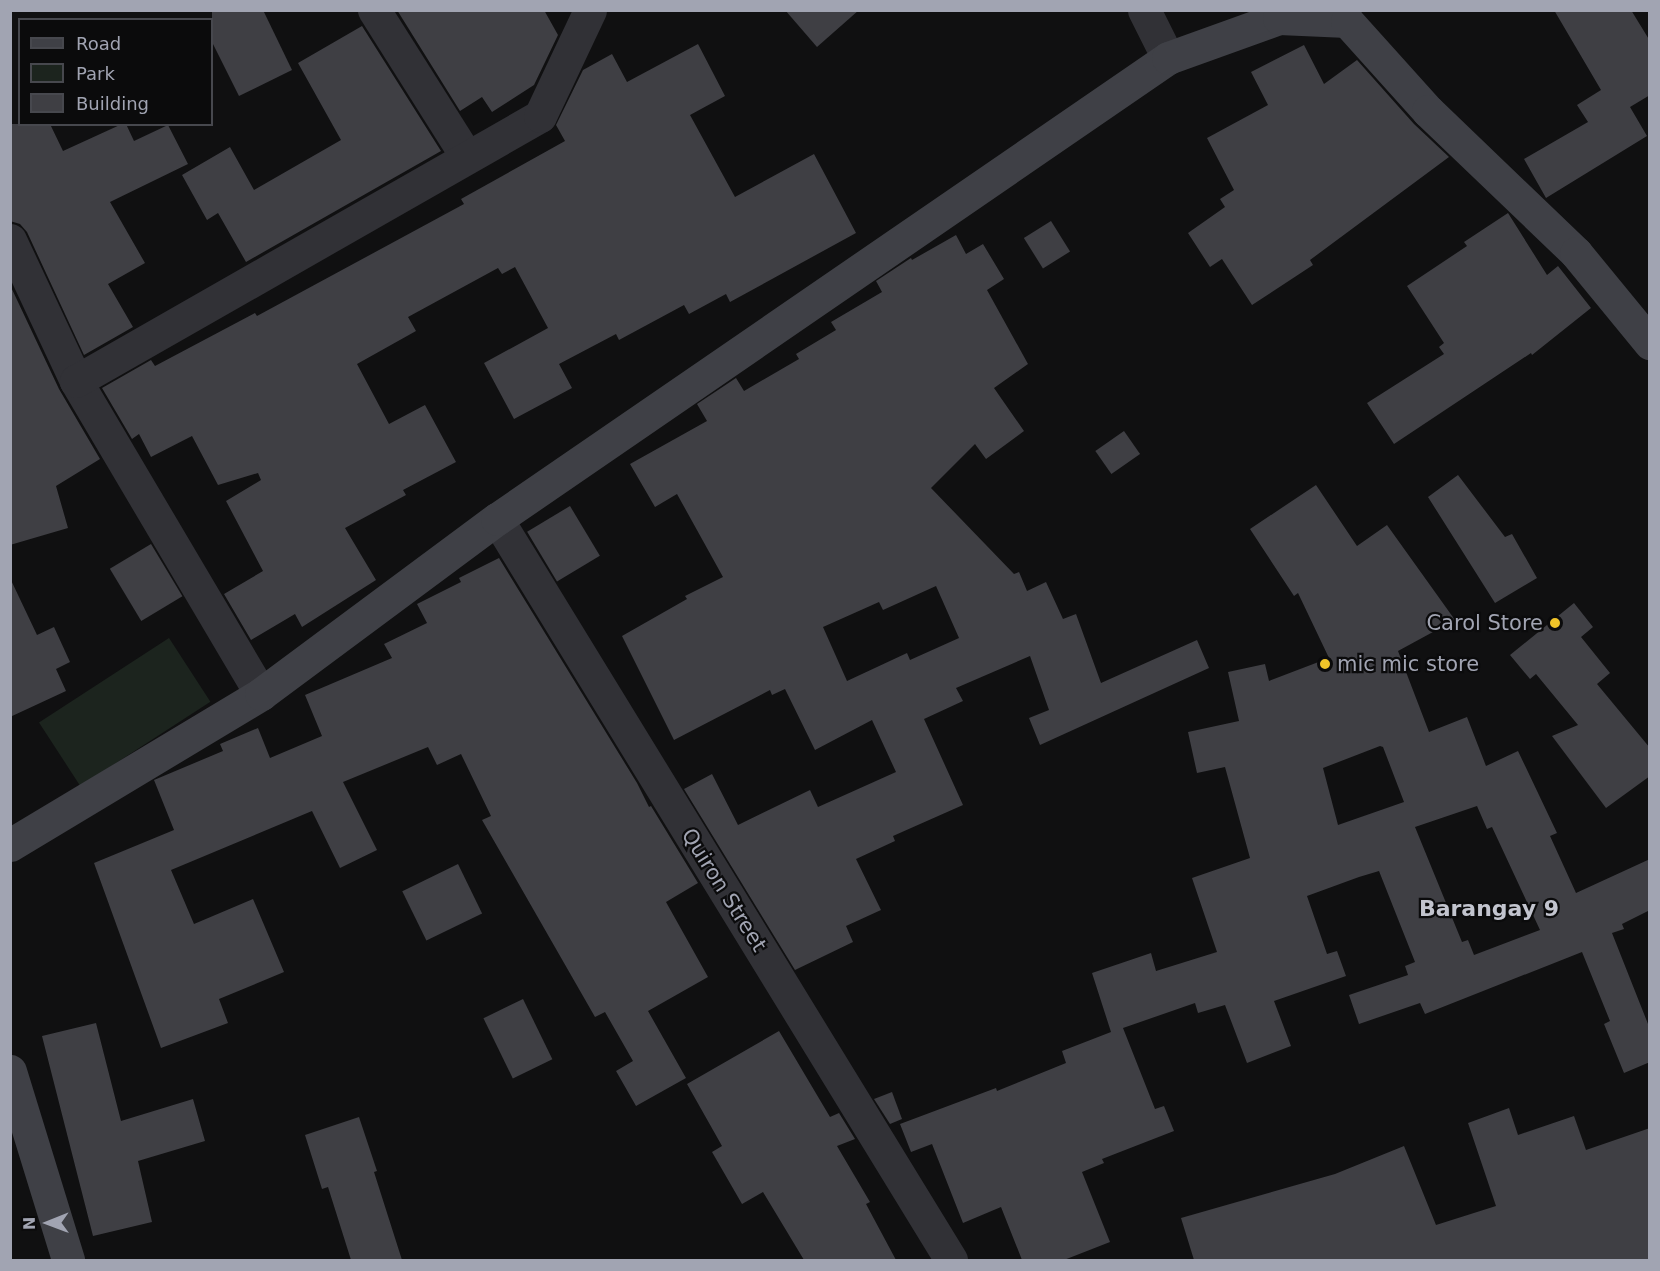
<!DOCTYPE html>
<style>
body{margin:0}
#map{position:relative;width:1660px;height:1271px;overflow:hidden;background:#101011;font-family:"DejaVu Sans",sans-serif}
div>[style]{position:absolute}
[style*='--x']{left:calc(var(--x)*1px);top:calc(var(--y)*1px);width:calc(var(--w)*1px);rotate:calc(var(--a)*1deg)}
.green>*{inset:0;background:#1c241e;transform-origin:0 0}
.building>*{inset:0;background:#3f3f44;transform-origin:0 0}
.street>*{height:33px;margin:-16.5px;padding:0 16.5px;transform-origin:16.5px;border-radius:16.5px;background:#313136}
.secondary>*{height:33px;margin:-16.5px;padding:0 16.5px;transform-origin:16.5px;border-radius:16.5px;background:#3f4046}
.dots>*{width:16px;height:16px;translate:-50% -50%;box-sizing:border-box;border:3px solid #0b0b0c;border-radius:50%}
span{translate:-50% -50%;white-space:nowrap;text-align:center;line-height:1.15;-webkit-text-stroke:4.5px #0b0b0c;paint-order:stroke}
.poi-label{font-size:21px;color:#a1a4b2}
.right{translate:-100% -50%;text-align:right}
.left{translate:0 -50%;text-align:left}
.street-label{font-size:21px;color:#a1a4b2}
.neighbourhood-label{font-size:22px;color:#c2c4ce;font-weight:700}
.frame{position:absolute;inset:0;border:12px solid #a1a4b2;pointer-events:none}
.legend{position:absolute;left:18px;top:18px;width:195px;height:108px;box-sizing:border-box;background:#0b0b0c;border:2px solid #47484e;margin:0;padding:8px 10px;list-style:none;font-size:18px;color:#a1a4b2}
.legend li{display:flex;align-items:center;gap:12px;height:30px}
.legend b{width:30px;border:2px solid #47484e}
.north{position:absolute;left:18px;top:1193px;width:60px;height:60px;-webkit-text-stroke:4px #0b0b0c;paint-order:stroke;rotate:269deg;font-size:16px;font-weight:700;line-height:24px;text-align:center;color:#a1a4b2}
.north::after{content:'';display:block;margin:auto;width:21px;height:27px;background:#a1a4b2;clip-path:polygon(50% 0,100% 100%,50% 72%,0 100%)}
</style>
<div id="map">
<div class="green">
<div style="left:169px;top:638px;width:76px;height:155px;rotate:57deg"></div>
</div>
<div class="building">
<div style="clip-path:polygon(212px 10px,263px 10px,292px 70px,239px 96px,212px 42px)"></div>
<div style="clip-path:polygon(397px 10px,544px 10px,558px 35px,534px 85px,492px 112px,482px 97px,460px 111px)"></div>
<div style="clip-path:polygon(785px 10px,859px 10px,817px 47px)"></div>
<div style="clip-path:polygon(1554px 10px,1631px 10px,1650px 41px,1650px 95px,1630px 107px,1647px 136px,1546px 198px,1524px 159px,1588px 122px,1577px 105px,1601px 90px)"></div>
<div style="clip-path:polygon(362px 26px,441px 151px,246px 262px,218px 213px,207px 220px,182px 175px,230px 147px,254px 190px,341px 140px,298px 63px)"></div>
<div style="clip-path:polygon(698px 44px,725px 96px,690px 115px,735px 197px,814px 154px,856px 233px,730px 302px,726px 294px,689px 314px,684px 305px,619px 340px,616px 334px,559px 364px,572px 388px,514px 419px,484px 363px,548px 328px,515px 267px,502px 274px,498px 268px,408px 317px,416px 331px,357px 364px,389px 424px,425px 405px,456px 462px,403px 490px,406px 495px,345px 528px,376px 580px,302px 627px,295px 614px,251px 640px,224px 594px,263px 571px,226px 501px,261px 480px,258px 473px,218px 485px,192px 436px,151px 457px,139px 434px,132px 439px,102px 388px,151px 360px,155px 366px,255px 313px,257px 316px,464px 204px,461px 199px,565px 141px,556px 125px,583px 70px,612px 54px,627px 82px)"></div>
<div style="clip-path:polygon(1304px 45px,1324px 84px,1357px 60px,1414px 124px,1449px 157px,1310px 260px,1313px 265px,1252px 305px,1222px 259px,1210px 267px,1188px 233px,1225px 207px,1220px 199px,1234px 190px,1207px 138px,1268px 105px,1251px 72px)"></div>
<div style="clip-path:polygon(10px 124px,50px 124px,63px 151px,122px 124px,126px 124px,134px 141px,168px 125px,188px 164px,110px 202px,145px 263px,108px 284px,133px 327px,84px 355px,27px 232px,20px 224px,10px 221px)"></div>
<div style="clip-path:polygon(1508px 213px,1547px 275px,1558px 266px,1591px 308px,1532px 355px,1531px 353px,1394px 444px,1367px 403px,1444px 354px,1439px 347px,1444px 343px,1407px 286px,1467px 246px,1464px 242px)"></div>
<div style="left:1051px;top:221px;width:36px;height:32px;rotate:58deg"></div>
<div style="clip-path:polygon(evenodd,956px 235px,966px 254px,983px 244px,1004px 279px,987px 290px,1028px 364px,994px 388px,1024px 431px,986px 459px,975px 444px,931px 488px,1014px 574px,1019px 572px,1027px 591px,1046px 582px,1063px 619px,1076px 614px,1101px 683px,1197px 640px,1209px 668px,1040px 745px,1029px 718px,1049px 710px,1030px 656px,956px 688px,963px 701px,924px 719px,963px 805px,893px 836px,895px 841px,856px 859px,881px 910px,846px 926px,853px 942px,795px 970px,684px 789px,712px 774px,738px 825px,810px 790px,818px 807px,896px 772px,872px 720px,815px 750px,785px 689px,772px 695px,770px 690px,674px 740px,622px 636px,687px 599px,685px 596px,723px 577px,677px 494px,655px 507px,630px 464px,707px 421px,697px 404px,736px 378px,744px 391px,799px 359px,796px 354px,836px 330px,831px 322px,882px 292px,876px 281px,911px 258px,912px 260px,956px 235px,936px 586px,959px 638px,910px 660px,907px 653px,847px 681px,823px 627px,879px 602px,883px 610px,936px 586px)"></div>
<div style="clip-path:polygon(10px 285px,59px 389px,100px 459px,56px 486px,68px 528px,10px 545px)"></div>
<div style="left:1124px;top:431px;width:28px;height:35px;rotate:55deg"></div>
<div style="clip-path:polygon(1458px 475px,1505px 537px,1512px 534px,1537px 578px,1495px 603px,1428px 497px)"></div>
<div style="clip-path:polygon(evenodd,1316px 485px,1357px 546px,1387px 525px,1455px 620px,1398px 651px,1429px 732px,1467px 717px,1486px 766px,1518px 751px,1557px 833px,1550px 836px,1576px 893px,1650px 859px,1650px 910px,1622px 924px,1624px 929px,1612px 933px,1650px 1029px,1650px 1062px,1624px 1073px,1604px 1024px,1610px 1021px,1582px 952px,1425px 1014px,1420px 1003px,1359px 1024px,1349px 995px,1408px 975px,1405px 966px,1415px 962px,1379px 871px,1359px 877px,1307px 896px,1327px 954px,1337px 951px,1346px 976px,1274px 1001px,1291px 1046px,1247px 1063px,1225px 1005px,1198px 1013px,1195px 1003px,1123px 1028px,1155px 1109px,1164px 1106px,1174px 1131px,1102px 1159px,1104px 1163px,1082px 1172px,1110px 1242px,1064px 1260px,1022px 1260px,1001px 1207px,963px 1223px,932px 1144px,911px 1152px,900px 1124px,996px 1088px,997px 1091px,1066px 1063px,1062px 1051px,1111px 1032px,1092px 973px,1151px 953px,1156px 971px,1217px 952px,1192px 878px,1250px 858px,1225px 767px,1197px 773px,1188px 732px,1239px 721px,1228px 672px,1265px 664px,1269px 681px,1329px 658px,1298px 593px,1294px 596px,1250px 529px,1316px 485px,1380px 746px,1383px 747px,1404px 802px,1338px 825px,1323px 768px,1380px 746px,1316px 485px,1477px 806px,1487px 829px,1492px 827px,1540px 930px,1474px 955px,1468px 940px,1462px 942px,1415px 827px,1477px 806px)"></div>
<div style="left:570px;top:506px;width:58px;height:50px;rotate:59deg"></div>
<div style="left:151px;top:544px;width:61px;height:48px;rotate:59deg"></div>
<div style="clip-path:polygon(499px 558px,637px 783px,649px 807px,651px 806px,698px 883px,666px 902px,708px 977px,648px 1011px,686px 1078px,636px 1106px,616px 1071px,633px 1061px,605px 1012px,595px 1017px,482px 820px,491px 816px,461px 754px,437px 765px,428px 747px,343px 782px,377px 850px,340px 868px,312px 811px,171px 870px,194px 924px,253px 899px,284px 972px,219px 999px,228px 1023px,161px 1048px,94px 863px,174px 830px,154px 780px,223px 751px,220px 744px,258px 728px,270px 758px,322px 736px,305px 695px,392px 658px,384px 644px,427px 623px,417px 604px,461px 582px,459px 578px)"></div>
<div style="clip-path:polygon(10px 578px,37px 635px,54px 627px,70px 662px,56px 669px,66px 691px,10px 717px)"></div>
<div style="clip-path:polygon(1574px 603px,1593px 627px,1581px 637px,1610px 673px,1597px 684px,1650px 748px,1650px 776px,1606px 808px,1552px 736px,1578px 725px,1536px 674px,1530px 679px,1510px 655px)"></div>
<div style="left:458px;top:864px;width:55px;height:62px;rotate:64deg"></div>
<div style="left:523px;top:999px;width:67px;height:44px;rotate:64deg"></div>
<div style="clip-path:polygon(96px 1023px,121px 1121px,193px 1099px,205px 1141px,138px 1161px,152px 1222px,93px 1236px,42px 1036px)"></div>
<div style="clip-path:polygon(779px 1031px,830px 1117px,839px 1113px,855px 1139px,837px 1146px,870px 1202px,866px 1204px,896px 1260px,804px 1260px,763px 1192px,742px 1204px,712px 1152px,722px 1146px,687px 1084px)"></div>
<div style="clip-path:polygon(892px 1092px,902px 1119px,890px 1124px,874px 1099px)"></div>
<div style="clip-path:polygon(1509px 1108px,1518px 1135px,1574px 1116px,1586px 1150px,1650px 1128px,1650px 1260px,1194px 1260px,1181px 1218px,1335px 1174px,1404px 1146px,1436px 1225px,1496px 1206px,1468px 1123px)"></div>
<div style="clip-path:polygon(359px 1117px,377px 1171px,374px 1172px,402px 1260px,351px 1260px,328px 1187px,322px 1189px,305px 1135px)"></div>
</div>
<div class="street">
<div style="--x:374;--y:10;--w:174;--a:57.7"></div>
<div style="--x:1144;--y:10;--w:54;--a:63.4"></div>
<div style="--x:10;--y:240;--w:156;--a:64.9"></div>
<div style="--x:497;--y:519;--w:869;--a:58.5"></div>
<div style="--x:261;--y:694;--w:364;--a:-120.6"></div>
<div style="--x:76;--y:381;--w:534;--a:-29.73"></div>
<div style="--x:540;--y:116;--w:117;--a:-64.7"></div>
</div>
<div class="secondary">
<div style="--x:10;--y:845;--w:293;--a:-31"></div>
<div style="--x:261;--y:694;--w:294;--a:-36.6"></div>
<div style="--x:497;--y:519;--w:814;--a:-34.49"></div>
<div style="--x:1168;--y:58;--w:118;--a:-19.8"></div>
<div style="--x:1279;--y:18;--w:68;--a:2.5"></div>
<div style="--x:1347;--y:21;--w:121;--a:48"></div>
<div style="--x:1428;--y:111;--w:205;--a:43.8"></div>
<div style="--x:1576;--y:253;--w:117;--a:50.6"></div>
<div style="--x:10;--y:1071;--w:198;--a:72.9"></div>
</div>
<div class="dots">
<div style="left:1555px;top:623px;background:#f0c429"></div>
<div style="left:1325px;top:664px;background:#f0c429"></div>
</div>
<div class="poi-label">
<span class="right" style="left:1543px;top:623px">Carol Store</span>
<span class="left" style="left:1337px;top:664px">mic mic store</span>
</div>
<div class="street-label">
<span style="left:724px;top:890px;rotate:58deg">Quiron Street</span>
</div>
<div class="neighbourhood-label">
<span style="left:1489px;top:909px">Barangay 9</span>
</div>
<div class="frame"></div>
<ul class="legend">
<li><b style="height:8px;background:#3f4046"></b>Road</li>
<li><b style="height:16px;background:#1c241e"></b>Park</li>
<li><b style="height:16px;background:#3f3f44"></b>Building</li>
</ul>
<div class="north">N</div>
</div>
